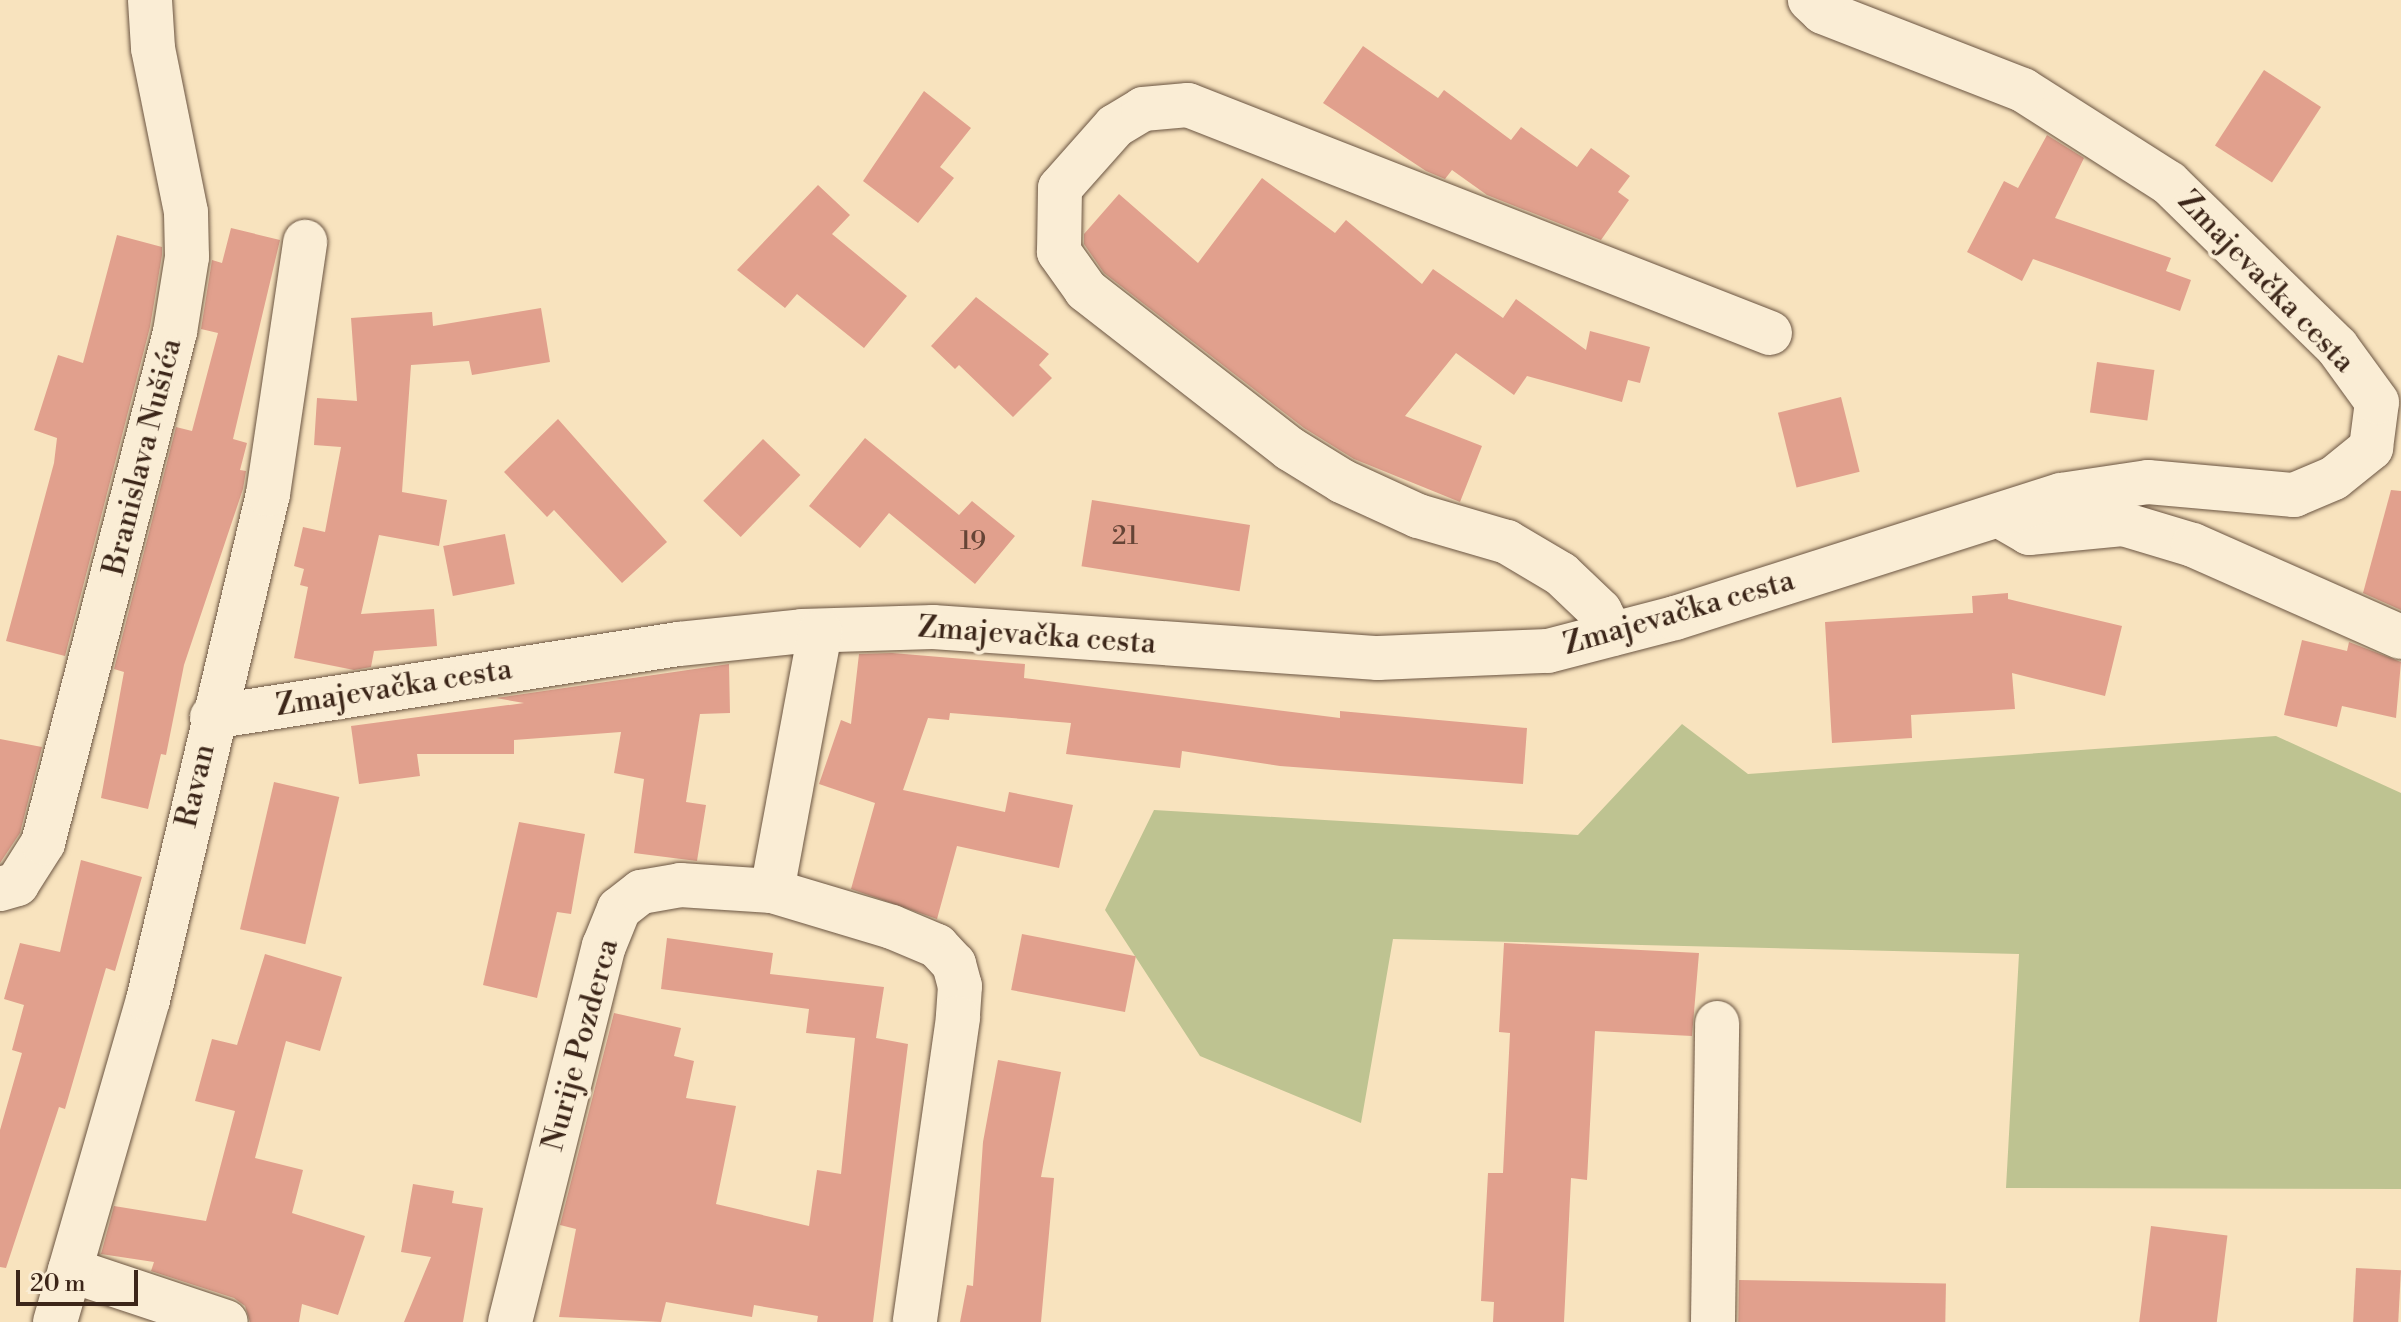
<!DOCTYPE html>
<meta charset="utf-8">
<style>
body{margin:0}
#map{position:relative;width:2401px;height:1322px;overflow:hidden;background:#f8e3be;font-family:"Libre Bodoni",serif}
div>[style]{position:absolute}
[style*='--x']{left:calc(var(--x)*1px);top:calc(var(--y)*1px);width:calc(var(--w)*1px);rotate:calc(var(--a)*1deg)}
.green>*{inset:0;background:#bec391}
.building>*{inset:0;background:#e1a08d;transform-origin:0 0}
.roads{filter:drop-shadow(0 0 2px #6b5542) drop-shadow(0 0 2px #6b5542)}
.minor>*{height:44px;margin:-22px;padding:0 22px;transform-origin:22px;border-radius:22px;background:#faedd5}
span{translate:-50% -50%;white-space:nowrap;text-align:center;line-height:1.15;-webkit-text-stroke:8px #faedd5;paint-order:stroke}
.number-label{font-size:26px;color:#654436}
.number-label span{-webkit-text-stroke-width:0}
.street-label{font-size:30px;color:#3c2619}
.scale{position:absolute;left:16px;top:1270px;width:122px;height:36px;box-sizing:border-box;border:4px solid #3c2619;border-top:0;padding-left:10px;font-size:24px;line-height:28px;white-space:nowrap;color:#3c2619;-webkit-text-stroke:6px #faedd5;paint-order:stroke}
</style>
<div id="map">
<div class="green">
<div style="clip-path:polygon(1682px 724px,1748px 774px,2276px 736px,2401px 793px,2401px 1189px,2006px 1188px,2019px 954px,1393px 939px,1361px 1123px,1200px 1056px,1105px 910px,1154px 810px,1578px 835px)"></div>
</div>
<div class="building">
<div style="clip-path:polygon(1363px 46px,1438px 98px,1444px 90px,1511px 140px,1521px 127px,1577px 167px,1591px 148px,1630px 176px,1618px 192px,1629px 200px,1601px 240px,1487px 195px,1452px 170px,1445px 179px,1426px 171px,1323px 103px)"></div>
<div style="left:2264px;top:70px;width:68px;height:90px;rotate:33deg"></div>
<div style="clip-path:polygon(924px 91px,971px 128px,940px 167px,954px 178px,918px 223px,863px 181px)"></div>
<div style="clip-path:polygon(2047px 135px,2084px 158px,2055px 218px,2171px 258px,2166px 271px,2191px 280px,2180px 311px,2033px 259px,2022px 281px,1967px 252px,2004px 181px,2018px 188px)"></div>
<div style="clip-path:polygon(1262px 178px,1335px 233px,1346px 220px,1422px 284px,1433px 269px,1503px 318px,1516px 299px,1586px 350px,1590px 331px,1650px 347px,1640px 383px,1628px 380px,1622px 402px,1527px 376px,1514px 395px,1456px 353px,1405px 416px,1482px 446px,1460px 502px,1354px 459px,1304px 428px,1104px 273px,1084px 244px,1084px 234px,1119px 194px,1198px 263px)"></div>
<div style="clip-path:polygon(818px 185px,850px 215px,832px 234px,907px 296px,864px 348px,797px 294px,785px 308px,737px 270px)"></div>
<div style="clip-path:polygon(231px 228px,280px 240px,233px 439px,247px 443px,240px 470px,246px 471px,243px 489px,184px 665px,166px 755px,161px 754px,148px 809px,101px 798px,124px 672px,114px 669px,176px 427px,192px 431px,218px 333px,201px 329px,212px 260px,222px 263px)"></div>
<div style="clip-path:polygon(117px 235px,162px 247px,162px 255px,150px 327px,65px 656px,6px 641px,54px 463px,57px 438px,34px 430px,58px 355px,83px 363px)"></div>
<div style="clip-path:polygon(976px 297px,1049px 354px,1039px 365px,1052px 378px,1013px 417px,959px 365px,955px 369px,931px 346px)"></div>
<div style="clip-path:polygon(541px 308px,550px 362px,472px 375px,469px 361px,411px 365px,402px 492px,447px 500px,439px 546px,379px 535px,361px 614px,434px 609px,437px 646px,374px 651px,371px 667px,354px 670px,294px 658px,308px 587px,300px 585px,304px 569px,294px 566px,303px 527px,325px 532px,341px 447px,314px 445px,317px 398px,357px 401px,351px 318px,432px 312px,433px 326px)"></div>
<div style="left:2097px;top:362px;width:58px;height:51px;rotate:8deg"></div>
<div style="left:1841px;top:397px;width:77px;height:65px;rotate:76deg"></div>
<div style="clip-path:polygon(558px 419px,667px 542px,622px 583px,554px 510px,547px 517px,504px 472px)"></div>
<div style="clip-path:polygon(865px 438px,959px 515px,972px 501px,1015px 536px,975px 584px,889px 513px,860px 548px,809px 506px)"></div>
<div style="left:763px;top:439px;width:52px;height:86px;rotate:44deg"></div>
<div style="clip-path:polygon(2391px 490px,2401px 491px,2401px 610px,2363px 593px)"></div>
<div style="left:1092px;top:500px;width:160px;height:67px;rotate:9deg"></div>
<div style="left:505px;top:534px;width:51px;height:63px;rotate:79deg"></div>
<div style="clip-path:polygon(2008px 593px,2008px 599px,2122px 626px,2105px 696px,2012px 673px,2015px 709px,1911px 715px,1912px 738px,1832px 743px,1825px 622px,1973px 613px,1972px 596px)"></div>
<div style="clip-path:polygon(2302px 640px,2347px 651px,2349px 642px,2401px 662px,2396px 718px,2342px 706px,2337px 727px,2284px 715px)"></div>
<div style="clip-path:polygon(892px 653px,1025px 664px,1024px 678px,1340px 718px,1340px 711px,1527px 728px,1523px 784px,1280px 766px,1182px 751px,1180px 768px,1066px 754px,1071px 723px,950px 713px,949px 720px,928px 718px,903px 790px,1005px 812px,1009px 792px,1073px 805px,1059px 868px,957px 846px,937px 919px,851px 889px,875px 803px,819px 784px,841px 720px,851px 724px,859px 654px)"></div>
<div style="clip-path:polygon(729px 664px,730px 713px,700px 714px,686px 802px,706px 805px,697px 861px,634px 853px,644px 779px,614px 773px,621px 732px,514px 740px,514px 754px,417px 754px,420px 776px,359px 784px,351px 726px,524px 703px,496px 698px)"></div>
<div style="clip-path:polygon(0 739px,42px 747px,20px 833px,0 863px)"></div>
<div style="left:274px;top:782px;width:67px;height:151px;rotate:13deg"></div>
<div style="clip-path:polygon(519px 822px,585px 834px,571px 914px,557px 912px,537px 998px,483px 985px)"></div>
<div style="clip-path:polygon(81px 860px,142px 877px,115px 971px,106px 968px,65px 1109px,59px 1107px,6px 1268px,0 1267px,0 1130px,22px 1053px,12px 1050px,24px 1005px,4px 999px,20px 943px,60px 952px)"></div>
<div style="left:1022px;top:934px;width:116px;height:57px;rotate:11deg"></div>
<div style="clip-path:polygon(667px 938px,773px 953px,770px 974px,884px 987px,876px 1038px,908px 1044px,873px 1322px,817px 1322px,818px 1316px,754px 1305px,752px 1317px,666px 1302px,661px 1322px,559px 1317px,576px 1229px,560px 1225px,614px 1013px,681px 1028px,674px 1056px,694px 1061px,686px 1098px,736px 1106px,716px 1204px,809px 1226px,817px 1170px,841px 1174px,855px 1038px,806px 1033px,809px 1009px,661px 989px)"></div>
<div style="clip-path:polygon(1504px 943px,1699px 953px,1692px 1036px,1595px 1031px,1587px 1180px,1571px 1178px,1564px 1322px,1493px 1322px,1494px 1302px,1481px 1301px,1488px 1173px,1503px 1173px,1510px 1033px,1499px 1032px)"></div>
<div style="clip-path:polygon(265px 954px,342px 977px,320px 1051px,286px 1041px,255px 1158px,303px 1170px,292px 1213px,365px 1236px,338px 1315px,302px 1304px,299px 1322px,250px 1322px,245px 1306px,234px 1298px,151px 1271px,154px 1262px,101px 1254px,114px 1206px,206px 1221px,235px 1111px,195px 1101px,212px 1039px,237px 1045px)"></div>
<div style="clip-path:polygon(998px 1060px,1061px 1072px,1041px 1177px,1054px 1178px,1041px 1322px,960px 1322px,967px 1285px,973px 1286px,983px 1142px)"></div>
<div style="clip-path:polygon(413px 1184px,454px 1191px,452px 1203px,483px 1208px,463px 1322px,404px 1322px,431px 1257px,401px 1252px)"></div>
<div style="left:2151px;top:1226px;width:77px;height:97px;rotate:7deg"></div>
<div style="left:2356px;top:1268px;width:45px;height:54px;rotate:3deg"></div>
<div style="left:1739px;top:1280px;width:207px;height:42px;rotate:1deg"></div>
</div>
<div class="roads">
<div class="minor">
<div style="--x:2005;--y:519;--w:28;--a:30"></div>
<div style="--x:2029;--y:533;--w:94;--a:-5.5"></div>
<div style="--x:2123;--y:524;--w:73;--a:16.7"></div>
<div style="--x:2193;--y:545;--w:227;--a:23.9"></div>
<div style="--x:1612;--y:634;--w:26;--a:-118"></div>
<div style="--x:1600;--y:611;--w:54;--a:-136.5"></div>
<div style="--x:1561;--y:574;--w:63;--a:-149.3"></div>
<div style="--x:1507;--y:542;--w:93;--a:-163.7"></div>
<div style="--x:1418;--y:516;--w:84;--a:-155.3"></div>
<div style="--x:1342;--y:481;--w:61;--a:-148.4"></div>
<div style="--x:1290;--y:449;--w:259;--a:-142.1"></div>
<div style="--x:1086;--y:290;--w:47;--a:-125.4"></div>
<div style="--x:1059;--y:252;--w:64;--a:-89.1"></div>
<div style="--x:1060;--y:188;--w:83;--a:-48.4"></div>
<div style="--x:1115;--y:126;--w:33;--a:-31"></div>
<div style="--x:1143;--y:109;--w:45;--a:-5.1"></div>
<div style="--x:1188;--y:105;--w:625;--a:21.39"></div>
<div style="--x:212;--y:717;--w:473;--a:-8.9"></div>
<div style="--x:679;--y:644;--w:124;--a:-6"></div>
<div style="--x:802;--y:631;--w:131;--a:-1.7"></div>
<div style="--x:933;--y:627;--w:446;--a:4"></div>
<div style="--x:1378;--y:658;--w:170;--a:-2.4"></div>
<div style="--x:1548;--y:651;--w:131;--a:-14.6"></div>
<div style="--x:1675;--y:618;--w:405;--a:-17.7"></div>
<div style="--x:2061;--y:495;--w:88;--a:-8.5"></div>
<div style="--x:2148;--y:482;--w:147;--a:5.1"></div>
<div style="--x:2294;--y:495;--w:43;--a:-23"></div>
<div style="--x:2334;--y:478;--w:48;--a:-39"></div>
<div style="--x:2371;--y:448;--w:46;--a:-82.6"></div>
<div style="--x:2377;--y:402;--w:68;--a:-126"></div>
<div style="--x:2337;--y:347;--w:235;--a:-135.7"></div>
<div style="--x:2169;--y:183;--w:173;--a:-147.5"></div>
<div style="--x:2023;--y:90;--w:215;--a:-158.7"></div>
<div style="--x:1823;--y:12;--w:18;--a:-137"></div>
<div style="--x:0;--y:889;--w:18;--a:-16"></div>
<div style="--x:17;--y:884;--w:49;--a:-57.6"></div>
<div style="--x:43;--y:843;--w:528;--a:-75.52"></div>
<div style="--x:175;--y:332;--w:76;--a:-80.9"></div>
<div style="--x:187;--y:257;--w:45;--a:-91.3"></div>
<div style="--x:186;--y:212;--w:167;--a:-101.4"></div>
<div style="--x:153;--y:48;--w:48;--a:-93.6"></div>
<div style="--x:772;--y:891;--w:264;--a:-79.5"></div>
<div style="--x:70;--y:1270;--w:164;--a:18.4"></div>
<div style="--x:55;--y:1322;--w:335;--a:-73.9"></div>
<div style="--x:148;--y:1000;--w:520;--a:-76.66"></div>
<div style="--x:268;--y:494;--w:255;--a:-81.6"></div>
<div style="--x:510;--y:1322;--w:388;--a:-76"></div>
<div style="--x:604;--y:946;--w:40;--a:-68"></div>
<div style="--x:619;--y:909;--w:28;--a:-38"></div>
<div style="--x:641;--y:892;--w:40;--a:-10"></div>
<div style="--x:680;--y:885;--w:92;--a:3.7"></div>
<div style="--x:772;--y:891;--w:125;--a:16.7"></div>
<div style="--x:892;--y:927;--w:49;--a:22.9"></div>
<div style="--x:937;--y:946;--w:25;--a:47"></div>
<div style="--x:954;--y:964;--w:23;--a:75"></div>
<div style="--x:960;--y:986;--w:32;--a:94"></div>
<div style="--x:958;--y:1018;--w:307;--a:98.1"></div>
<div style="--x:1713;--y:1322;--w:299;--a:-89.2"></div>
</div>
</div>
<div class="number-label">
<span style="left:1125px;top:537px">21</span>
<span style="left:973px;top:542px">19</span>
</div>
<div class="street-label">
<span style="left:2266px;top:282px;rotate:46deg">Zmajevačka cesta</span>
<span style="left:143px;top:457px;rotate:-76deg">Branislava Nušića</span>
<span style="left:1679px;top:613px;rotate:-16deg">Zmajevačka cesta</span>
<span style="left:1037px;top:636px;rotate:4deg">Zmajevačka cesta</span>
<span style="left:394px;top:688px;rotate:-9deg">Zmajevačka cesta</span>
<span style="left:196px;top:786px;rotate:-77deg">Ravan</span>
<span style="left:581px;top:1045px;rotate:-75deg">Nurije Pozderca</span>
</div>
<div class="scale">20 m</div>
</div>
